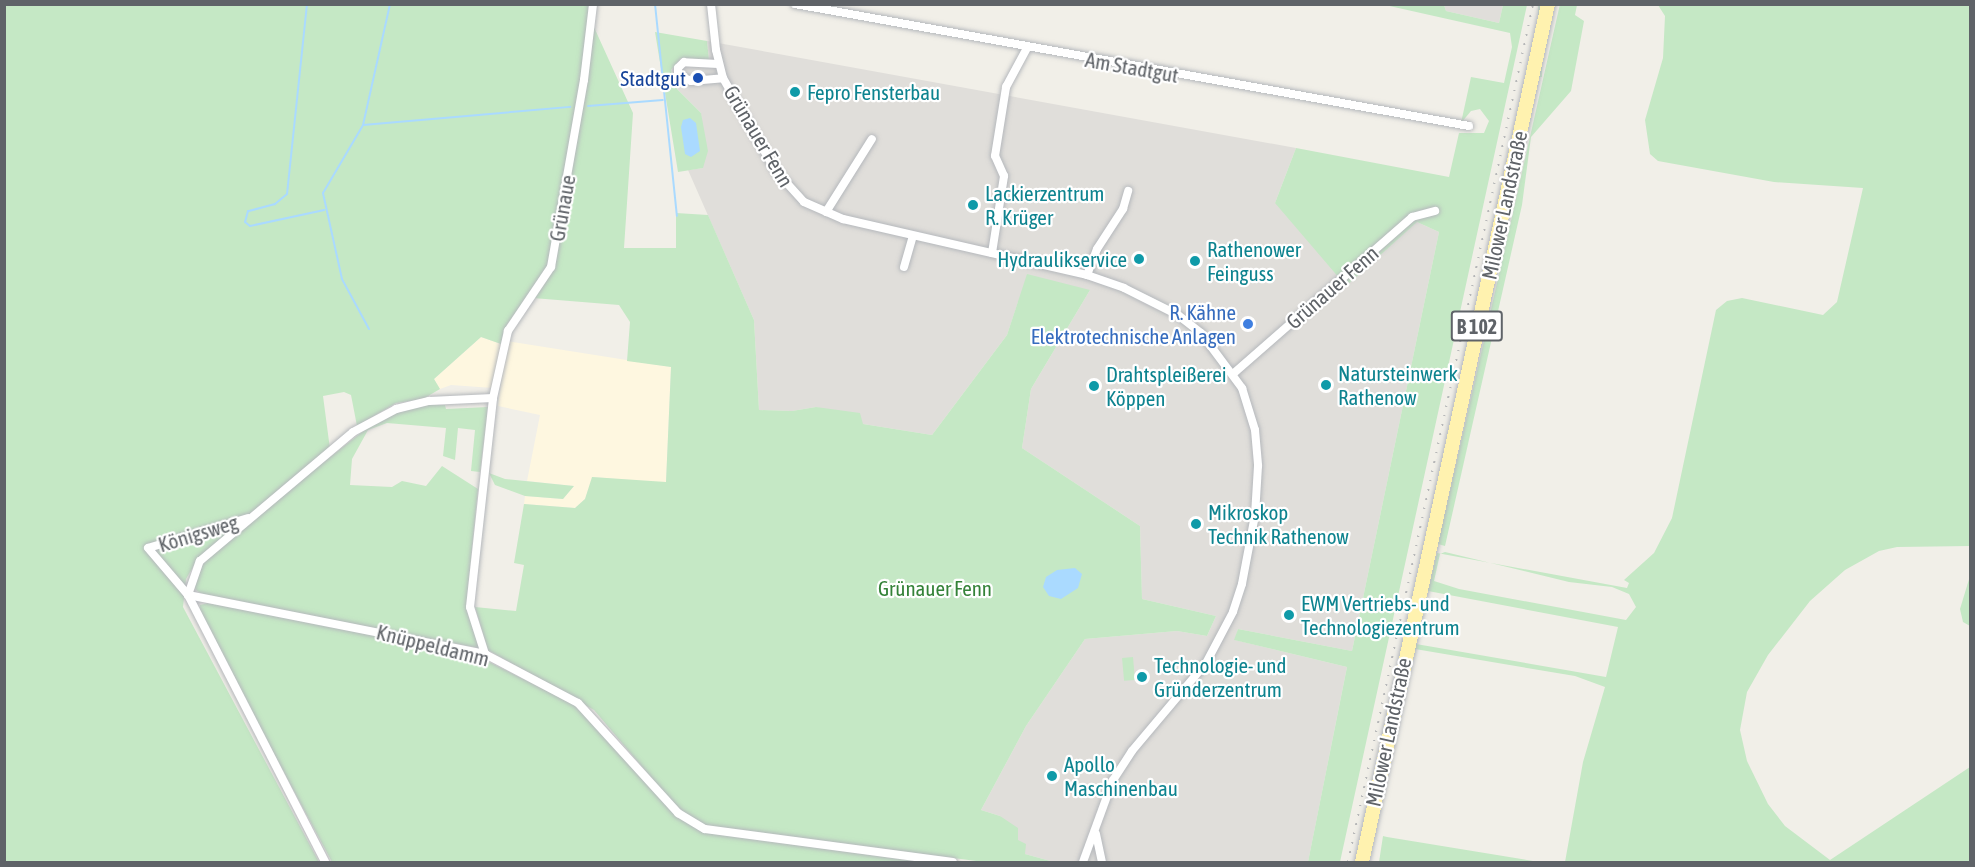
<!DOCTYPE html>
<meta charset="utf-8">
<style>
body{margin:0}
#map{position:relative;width:1975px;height:867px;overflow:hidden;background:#f1efe8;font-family:"Asap Condensed",sans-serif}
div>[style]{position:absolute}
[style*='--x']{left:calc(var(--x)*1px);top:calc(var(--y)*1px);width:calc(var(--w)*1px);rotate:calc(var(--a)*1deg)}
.commercial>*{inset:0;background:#fef7e0}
.industrial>*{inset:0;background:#e0deda}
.green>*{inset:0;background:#c5e8c5;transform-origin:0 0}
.water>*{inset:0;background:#aadaff}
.stream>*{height:2px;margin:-1px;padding:0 1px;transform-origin:1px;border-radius:1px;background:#aadaff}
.roads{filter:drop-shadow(0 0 2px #b5b8bc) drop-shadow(0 0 2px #b5b8bc)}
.street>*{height:8px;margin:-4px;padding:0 4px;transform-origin:4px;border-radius:4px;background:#fff}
.primary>*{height:14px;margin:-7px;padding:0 7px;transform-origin:7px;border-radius:7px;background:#fff2af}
.rail>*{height:2px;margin-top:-1px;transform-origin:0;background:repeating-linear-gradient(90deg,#b6b7b8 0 1.5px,transparent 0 9.5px)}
.dots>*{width:16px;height:16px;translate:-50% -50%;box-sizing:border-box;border:3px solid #fff;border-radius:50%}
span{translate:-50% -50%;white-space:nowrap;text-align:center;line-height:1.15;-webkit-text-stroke:4.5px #fff;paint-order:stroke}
.shield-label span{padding:2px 4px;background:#fff;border:2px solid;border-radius:4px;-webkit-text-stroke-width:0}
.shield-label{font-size:20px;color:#5f6368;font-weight:700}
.street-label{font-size:21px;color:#5f6368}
.transit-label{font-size:21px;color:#164399}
.right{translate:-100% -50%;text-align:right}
.culture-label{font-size:21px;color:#0d838f}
.left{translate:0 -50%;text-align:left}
.shop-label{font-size:21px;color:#366cbe}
.park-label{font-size:21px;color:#348238}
.frame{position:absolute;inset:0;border:6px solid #5f6368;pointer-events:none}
</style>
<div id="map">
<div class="commercial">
<div style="clip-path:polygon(481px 337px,501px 344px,493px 388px,451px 385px,440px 389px,434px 379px)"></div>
<div style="clip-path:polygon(507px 341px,671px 367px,666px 483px,593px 477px,585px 499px,575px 508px,524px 504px,525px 496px,563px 499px,574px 486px,527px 481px,540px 415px,498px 406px)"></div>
</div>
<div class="industrial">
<div style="clip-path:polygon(1444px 5px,1503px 5px,1499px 23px,1446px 11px)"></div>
<div style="clip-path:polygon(707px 41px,1296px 148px,1275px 203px,1417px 222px,1439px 232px,1352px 651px,1238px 629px,1235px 640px,1347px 667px,1308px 862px,1054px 862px,1025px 854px,1000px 816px,981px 810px,1026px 726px,1085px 639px,1177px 631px,1207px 636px,1216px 616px,1142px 599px,1140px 526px,1022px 448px,1031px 389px,1090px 290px,1018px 302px,1007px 335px,932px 435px,863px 424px,816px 407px,792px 411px,759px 410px,754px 320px,688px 170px,703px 168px,701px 113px,677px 89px,671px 70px,681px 58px,709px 60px)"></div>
</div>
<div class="green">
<div style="clip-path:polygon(1560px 4px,1577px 5px,1575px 15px,1584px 21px,1571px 91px,1531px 137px,1522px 205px,1445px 546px,1438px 544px)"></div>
<div style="clip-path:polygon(4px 5px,589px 5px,581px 77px,549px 267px,506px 326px,501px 344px,481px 337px,434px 379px,440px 389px,423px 399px,396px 403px,357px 426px,351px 395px,344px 392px,323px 396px,330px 449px,199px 557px,186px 579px,183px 607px,319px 862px,5px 862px)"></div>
<div style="clip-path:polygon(1385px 5px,1444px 5px,1446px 11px,1499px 23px,1503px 5px,1527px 5px,1340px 862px,1308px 862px,1347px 667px,1234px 640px,1238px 629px,1352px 651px,1439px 232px,1417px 222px,1346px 286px,1275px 203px,1296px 148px,1449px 177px,1459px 133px,1484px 133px,1489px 121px,1480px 109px,1471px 111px,1461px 123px,1471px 77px,1504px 83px,1512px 47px,1510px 33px)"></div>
<div style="left:1538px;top:5px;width:4px;height:72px"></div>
<div style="clip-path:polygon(evenodd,1658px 5px,1970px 5px,1970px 546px,1897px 547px,1879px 551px,1845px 570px,1810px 601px,1768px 655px,1747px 692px,1740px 730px,1747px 761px,1768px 804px,1785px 826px,1830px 860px,1970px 767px,1970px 862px,1565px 862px,1583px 762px,1605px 687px,1575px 676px,1415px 649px,1416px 644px,1606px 677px,1618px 627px,1428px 591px,1437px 553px,1627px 588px,1629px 583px,1624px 580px,1654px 553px,1672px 518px,1716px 310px,1727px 301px,1742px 298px,1823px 315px,1837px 302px,1863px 188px,1774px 182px,1658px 161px,1650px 154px,1645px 120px,1663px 58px,1665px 16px,1658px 5px,1445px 552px,1569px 582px,1612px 587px,1629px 594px,1636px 607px,1626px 620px,1459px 589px,1434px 581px,1440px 554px,1445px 552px)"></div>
<div style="clip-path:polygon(593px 25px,633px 113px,624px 248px,676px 248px,676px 213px,708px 215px,754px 320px,759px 410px,792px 411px,816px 407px,860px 413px,863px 424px,932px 435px,1007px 335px,1027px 274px,1090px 290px,1031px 389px,1022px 448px,1140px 526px,1142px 599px,1216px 616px,1207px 636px,1177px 631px,1085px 639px,1026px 726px,981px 810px,1000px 816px,1018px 828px,1018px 840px,1026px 844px,1025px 854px,1054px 862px,984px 862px,705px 826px,677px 808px,594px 710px,488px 650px,475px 607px,516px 611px,524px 565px,514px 563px,524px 504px,575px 508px,585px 499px,592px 477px,666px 482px,671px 367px,627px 361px,630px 322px,619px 305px,533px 298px,554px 269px)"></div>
<div style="clip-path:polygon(655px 32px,707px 41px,709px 60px,681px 58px,671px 70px,677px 89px,701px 113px,708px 151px,703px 168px,678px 172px)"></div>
<div style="clip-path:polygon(428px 405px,445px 405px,446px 409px,488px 407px,480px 472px,471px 471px,475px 430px,458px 428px,455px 460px,443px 456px,446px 428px,387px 423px,368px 430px,352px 459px,350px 485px,392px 487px,402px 481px,426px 486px,442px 466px,478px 489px,466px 608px,479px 648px,205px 596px,196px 590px,194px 586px,203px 563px,250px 520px,371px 425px,396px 412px)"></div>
<div style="clip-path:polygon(489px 473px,505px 479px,574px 486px,563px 499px,525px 496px,495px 485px)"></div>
<div style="clip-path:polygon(1970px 576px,1970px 626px,1963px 622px,1960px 609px)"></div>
<div style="clip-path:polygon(208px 603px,368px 632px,485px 660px,577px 706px,675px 814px,702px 832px,922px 862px,332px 862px,199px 614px,200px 605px)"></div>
<div style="left:1133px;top:657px;width:23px;height:11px;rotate:85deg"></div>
<div style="clip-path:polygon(1383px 836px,1387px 837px,1539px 862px,1379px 862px)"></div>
</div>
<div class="water">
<div style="clip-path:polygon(690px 118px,696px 123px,700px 151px,691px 157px,685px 154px,681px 127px,683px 120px)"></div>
<div style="clip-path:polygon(1075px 568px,1082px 574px,1078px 588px,1061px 599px,1049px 596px,1043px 587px,1046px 577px,1057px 570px)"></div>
</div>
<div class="stream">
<div style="--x:307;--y:4;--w:191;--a:96"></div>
<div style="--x:287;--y:194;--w:16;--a:140"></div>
<div style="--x:275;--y:204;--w:28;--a:165"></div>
<div style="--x:248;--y:211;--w:11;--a:105"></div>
<div style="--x:245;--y:222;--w:6;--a:39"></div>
<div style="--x:250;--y:226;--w:76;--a:-12.2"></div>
<div style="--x:655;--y:4;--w:213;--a:84.1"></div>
<div style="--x:588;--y:106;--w:75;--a:-4.6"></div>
<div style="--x:363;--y:125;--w:124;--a:-77.4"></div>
<div style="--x:369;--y:329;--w:57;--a:-118.4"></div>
<div style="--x:342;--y:279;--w:88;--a:-102.5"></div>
<div style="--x:323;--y:193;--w:79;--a:-59.5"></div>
<div style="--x:363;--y:125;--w:208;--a:-5"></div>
</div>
<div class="roads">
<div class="street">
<div style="--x:711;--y:4;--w:46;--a:83.8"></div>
<div style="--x:716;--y:50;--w:29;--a:76"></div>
<div style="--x:723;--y:78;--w:106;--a:60.5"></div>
<div style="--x:775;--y:170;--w:43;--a:47.8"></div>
<div style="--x:804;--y:202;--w:43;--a:23.6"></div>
<div style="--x:843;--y:219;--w:250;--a:12.9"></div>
<div style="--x:1087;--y:275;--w:39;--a:19"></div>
<div style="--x:1124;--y:288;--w:60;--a:26.6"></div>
<div style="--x:1178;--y:315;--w:29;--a:38"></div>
<div style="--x:1201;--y:333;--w:69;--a:53.3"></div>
<div style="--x:1242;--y:388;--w:44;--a:72.8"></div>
<div style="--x:1255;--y:430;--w:36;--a:85"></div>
<div style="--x:1258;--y:466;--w:49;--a:93.5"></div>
<div style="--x:1255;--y:515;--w:70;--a:100.7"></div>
<div style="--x:1242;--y:584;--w:29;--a:108"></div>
<div style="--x:1233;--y:612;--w:58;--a:117.9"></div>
<div style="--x:1206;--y:663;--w:115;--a:130.1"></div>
<div style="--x:1132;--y:751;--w:35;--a:123"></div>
<div style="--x:1113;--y:780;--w:87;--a:110.1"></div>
<div style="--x:795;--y:4;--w:685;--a:10.26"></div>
<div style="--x:718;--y:64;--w:34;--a:-177"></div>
<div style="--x:684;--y:62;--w:8;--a:135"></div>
<div style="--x:678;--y:68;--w:7;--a:90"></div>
<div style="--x:678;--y:75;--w:14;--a:25"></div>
<div style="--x:691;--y:81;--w:32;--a:-5"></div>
<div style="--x:826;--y:212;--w:86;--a:-57.8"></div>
<div style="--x:992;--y:253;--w:78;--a:-81.1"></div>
<div style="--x:1004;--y:176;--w:22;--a:-114"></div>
<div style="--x:995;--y:156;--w:70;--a:-80.9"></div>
<div style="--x:1006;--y:87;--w:44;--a:-61.7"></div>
<div style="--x:904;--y:267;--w:32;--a:-74"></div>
<div style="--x:1087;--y:275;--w:28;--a:-69"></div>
<div style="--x:1097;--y:249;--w:48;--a:-57"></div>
<div style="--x:1123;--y:209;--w:19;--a:-74"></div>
<div style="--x:1234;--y:373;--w:237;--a:-41.2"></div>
<div style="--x:1412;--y:217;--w:24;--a:-15"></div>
<div style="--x:248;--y:518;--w:104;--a:163.3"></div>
<div style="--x:148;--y:548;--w:62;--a:49.6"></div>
<div style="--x:188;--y:595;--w:300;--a:62.8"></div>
<div style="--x:188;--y:595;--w:303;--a:11.2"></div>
<div style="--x:485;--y:654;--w:105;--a:27.8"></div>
<div style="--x:578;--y:703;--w:149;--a:47.7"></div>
<div style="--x:678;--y:813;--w:31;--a:31"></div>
<div style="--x:705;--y:829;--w:250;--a:7.6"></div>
<div style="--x:188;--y:595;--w:36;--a:-71"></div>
<div style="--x:200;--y:561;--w:200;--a:-40.1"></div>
<div style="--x:353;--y:432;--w:49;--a:-28.1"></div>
<div style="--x:396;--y:409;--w:34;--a:-14"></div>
<div style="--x:429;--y:401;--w:64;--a:-2.7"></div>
<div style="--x:485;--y:654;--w:49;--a:-107.7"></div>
<div style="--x:470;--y:607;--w:210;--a:-83.7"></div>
<div style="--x:493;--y:398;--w:69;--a:-77.4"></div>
<div style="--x:508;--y:331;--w:77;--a:-56.1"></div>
<div style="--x:551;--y:267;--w:190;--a:-80"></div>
<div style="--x:584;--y:80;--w:77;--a:-83.2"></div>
<div style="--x:1096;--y:834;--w:29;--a:78"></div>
</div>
<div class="primary">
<div style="--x:1362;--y:862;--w:878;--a:-77.77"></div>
</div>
</div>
<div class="rail">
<div style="--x:1348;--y:862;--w:878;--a:-77.83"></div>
</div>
<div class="dots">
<div style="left:698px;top:78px;background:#1a4fb4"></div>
<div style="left:795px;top:92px;background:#0f9aa8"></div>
<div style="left:973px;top:205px;background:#0f9aa8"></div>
<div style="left:1139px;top:259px;background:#0f9aa8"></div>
<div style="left:1195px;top:261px;background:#0f9aa8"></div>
<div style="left:1248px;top:324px;background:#3f7fe0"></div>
<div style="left:1326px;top:385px;background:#0f9aa8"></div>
<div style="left:1094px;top:386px;background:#0f9aa8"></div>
<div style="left:1196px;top:524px;background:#0f9aa8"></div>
<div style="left:1289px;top:615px;background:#0f9aa8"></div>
<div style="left:1142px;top:677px;background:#0f9aa8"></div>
<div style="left:1052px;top:776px;background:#0f9aa8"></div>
</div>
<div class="shield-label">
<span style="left:1477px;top:326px">B 102</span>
</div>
<div class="street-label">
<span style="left:1132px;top:67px;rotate:10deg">Am Stadtgut</span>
<span style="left:759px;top:136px;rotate:59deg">Grünauer Fenn</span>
<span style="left:1504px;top:205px;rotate:-78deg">Milower Landstraße</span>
<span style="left:562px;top:208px;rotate:-80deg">Grünaue</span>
<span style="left:1332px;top:287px;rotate:-41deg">Grünauer Fenn</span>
<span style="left:198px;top:533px;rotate:-17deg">Königsweg</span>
<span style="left:433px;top:645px;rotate:14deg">Knüppeldamm</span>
<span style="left:1388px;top:732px;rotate:-78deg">Milower Landstraße</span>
</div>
<div class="transit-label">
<span class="right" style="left:686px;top:78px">Stadtgut</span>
</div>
<div class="culture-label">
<span class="left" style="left:807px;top:92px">Fepro Fensterbau</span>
<span class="left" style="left:985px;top:205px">Lackierzentrum<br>R. Krüger</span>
<span class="left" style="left:1207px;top:261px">Rathenower<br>Feinguss</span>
<span class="right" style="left:1127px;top:259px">Hydraulikservice</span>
<span class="left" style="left:1338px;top:385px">Natursteinwerk<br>Rathenow</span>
<span class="left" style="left:1106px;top:386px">Drahtspleißerei<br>Köppen</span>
<span class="left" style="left:1208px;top:524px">Mikroskop<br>Technik Rathenow</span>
<span class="left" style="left:1301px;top:615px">EWM Vertriebs- und<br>Technologiezentrum</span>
<span class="left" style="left:1154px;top:677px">Technologie- und<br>Gründerzentrum</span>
<span class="left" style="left:1064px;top:776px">Apollo<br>Maschinenbau</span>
</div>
<div class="shop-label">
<span class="right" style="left:1236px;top:324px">R. Kähne<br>Elektrotechnische Anlagen</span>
</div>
<div class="park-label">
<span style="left:935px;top:588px">Grünauer Fenn</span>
</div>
<div class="frame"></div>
</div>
